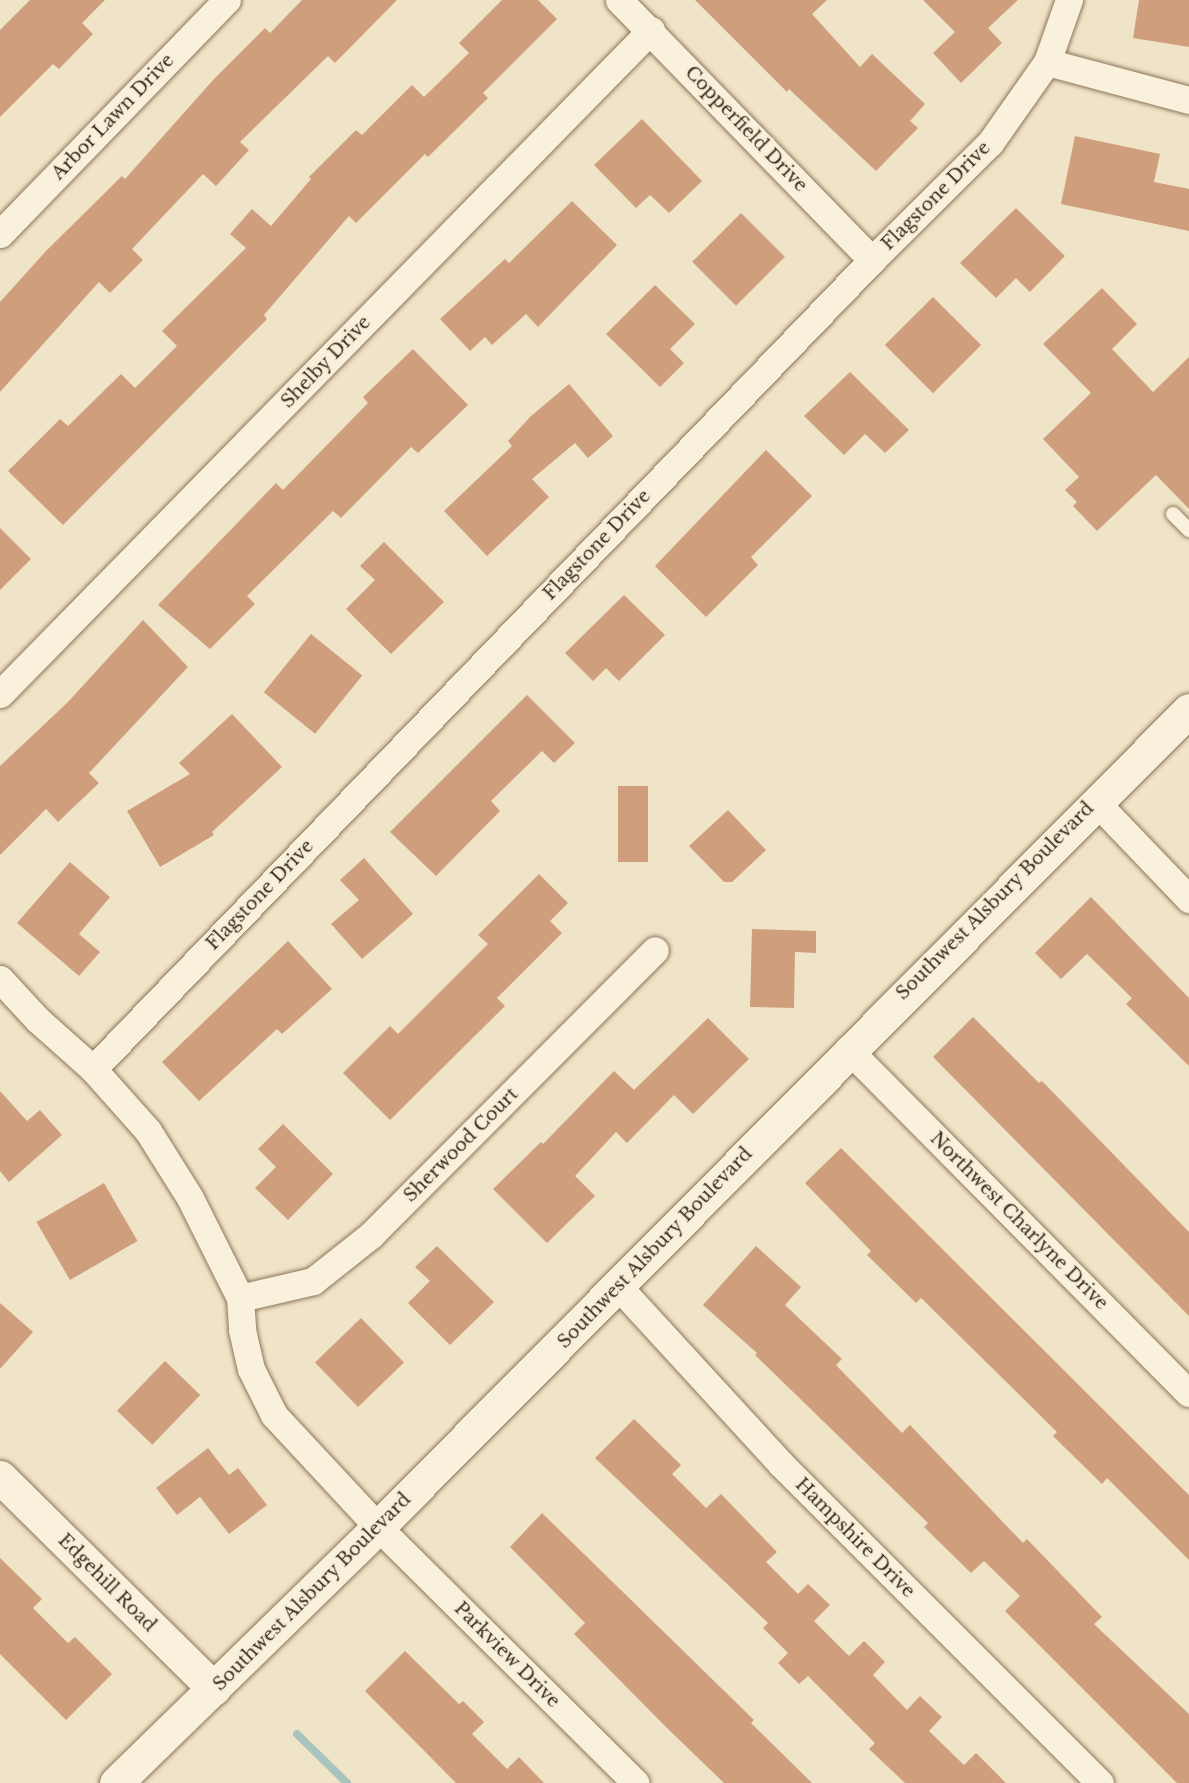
<!DOCTYPE html>
<style>
body{margin:0}
#map{position:relative;width:1189px;height:1783px;overflow:hidden;background:#f0e4c8;font-family:"Libre Baskerville",serif}
div>[style]{position:absolute}
[style*='--x']{left:calc(var(--x)*1px);top:calc(var(--y)*1px);width:calc(var(--w)*1px);rotate:calc(var(--a)*1deg)}
.stream>*{height:8px;margin:-4px;padding:0 4px;transform-origin:4px;border-radius:4px;background:#a9c4bc}
.building>*{inset:0;background:#cf9f7d;transform-origin:0 0}
.roads{filter:drop-shadow(0 0 2px #8d765c) drop-shadow(0 0 2px #8d765c)}
.service>*{height:14px;margin:-7px;padding:0 7px;transform-origin:7px;border-radius:7px;background:#faf1dc}
.minor>*{height:27px;margin:-13.5px;padding:0 13.5px;transform-origin:13.5px;border-radius:13.5px;background:#faf1dc}
.tertiary>*{height:33px;margin:-16.5px;padding:0 16.5px;transform-origin:16.5px;border-radius:16.5px;background:#faf1dc}
.secondary>*{height:33px;margin:-16.5px;padding:0 16.5px;transform-origin:16.5px;border-radius:16.5px;background:#faf1dc}
span{translate:-50% -50%;white-space:nowrap;text-align:center;line-height:1.15;-webkit-text-stroke:5px #f7eed8;paint-order:stroke}
.street-label{font-size:18px;color:#3d2e20}
</style>
<div id="map">
<div class="stream">
<div style="--x:297;--y:1734;--w:70;--a:44.4"></div>
</div>
<div class="building">
<div style="clip-path:polygon(30px 0,105px 0,82px 23px,93px 34px,59px 69px,53px 64px,0 117px,0 30px)"></div>
<div style="clip-path:polygon(302px 0,397px 0,335px 63px,328px 56px,240px 142px,249px 150px,216px 186px,203px 174px,132px 249px,143px 260px,110px 293px,99px 282px,0 392px,0 302px,46px 251px,122px 176px,125px 179px,214px 79px,265px 28px,270px 33px)"></div>
<div style="clip-path:polygon(502px 0,538px 0,557px 19px,483px 93px,488px 98px,428px 157px,425px 154px,356px 223px,349px 216px,264px 315px,267px 319px,63px 525px,8px 471px,60px 419px,68px 426px,121px 374px,135px 388px,177px 346px,162px 331px,246px 248px,230px 234px,252px 209px,271px 226px,311px 179px,309px 177px,356px 130px,362px 135px,412px 85px,424px 97px,469px 53px,459px 43px)"></div>
<div style="clip-path:polygon(695px 0,827px 0,812px 14px,860px 67px,872px 54px,925px 104px,910px 121px,918px 128px,876px 171px,789px 89px,787px 92px)"></div>
<div style="clip-path:polygon(923px 0,1018px 0,988px 28px,1002px 43px,961px 83px,933px 53px,955px 32px)"></div>
<div style="clip-path:polygon(1139px 0,1189px 0,1189px 47px,1133px 38px)"></div>
<div style="clip-path:polygon(642px 119px,702px 181px,669px 213px,650px 195px,636px 208px,594px 165px)"></div>
<div style="clip-path:polygon(1075px 136px,1160px 154px,1154px 182px,1189px 189px,1189px 231px,1061px 204px)"></div>
<div style="clip-path:polygon(572px 201px,617px 245px,538px 327px,526px 314px,492px 345px,485px 337px,470px 351px,440px 319px,505px 259px,509px 263px)"></div>
<div style="clip-path:polygon(1016px 208px,1065px 256px,1030px 292px,1016px 278px,996px 298px,960px 263px)"></div>
<div style="left:741px;top:213px;width:62px;height:69px;rotate:45deg"></div>
<div style="clip-path:polygon(655px 285px,695px 324px,670px 349px,684px 363px,660px 387px,606px 334px)"></div>
<div style="clip-path:polygon(1102px 288px,1137px 324px,1112px 349px,1153px 392px,1189px 357px,1189px 509px,1156px 475px,1097px 531px,1073px 506px,1077px 502px,1065px 490px,1079px 477px,1043px 439px,1091px 393px,1043px 344px)"></div>
<div style="left:933px;top:297px;width:68px;height:68px;rotate:45deg"></div>
<div style="clip-path:polygon(413px 349px,468px 405px,418px 453px,411px 447px,341px 518px,333px 511px,247px 596px,255px 604px,210px 649px,158px 605px,276px 483px,283px 490px,368px 403px,363px 397px)"></div>
<div style="clip-path:polygon(850px 372px,909px 430px,885px 453px,865px 434px,844px 455px,804px 416px)"></div>
<div style="clip-path:polygon(569px 384px,613px 436px,588px 458px,575px 443px,532px 479px,549px 497px,487px 556px,444px 511px,512px 446px,508px 441px,531px 416px)"></div>
<div style="clip-path:polygon(766px 450px,812px 496px,751px 557px,758px 565px,706px 617px,655px 566px)"></div>
<div style="clip-path:polygon(0 528px,31px 559px,0 590px)"></div>
<div style="clip-path:polygon(384px 542px,444px 602px,391px 654px,346px 609px,375px 580px,360px 566px)"></div>
<div style="clip-path:polygon(624px 595px,665px 635px,619px 681px,606px 668px,593px 681px,565px 653px)"></div>
<div style="clip-path:polygon(143px 620px,188px 667px,89px 773px,99px 783px,58px 822px,46px 809px,0 855px,0 766px,67px 703px)"></div>
<div style="left:311px;top:634px;width:66px;height:75px;rotate:39deg"></div>
<div style="clip-path:polygon(527px 695px,575px 743px,554px 763px,542px 751px,491px 801px,500px 811px,436px 876px,390px 832px)"></div>
<div style="clip-path:polygon(232px 714px,282px 767px,212px 832px,214px 835px,160px 867px,127px 811px,190px 774px,179px 763px)"></div>
<div style="left:618px;top:786px;width:30px;height:76px"></div>
<div style="clip-path:polygon(728px 810px,766px 850px,732px 882px,724px 882px,689px 846px)"></div>
<div style="clip-path:polygon(364px 858px,413px 914px,362px 959px,331px 924px,359px 900px,340px 880px)"></div>
<div style="clip-path:polygon(70px 862px,110px 897px,79px 934px,100px 952px,79px 976px,17px 923px)"></div>
<div style="clip-path:polygon(539px 874px,568px 903px,550px 921px,562px 933px,497px 998px,505px 1006px,390px 1120px,343px 1073px,390px 1026px,398px 1034px,488px 944px,478px 935px)"></div>
<div style="clip-path:polygon(1091px 897px,1189px 998px,1189px 1066px,1126px 1004px,1132px 998px,1087px 954px,1061px 979px,1035px 953px)"></div>
<div style="clip-path:polygon(752px 929px,816px 931px,816px 953px,795px 952px,794px 1008px,750px 1007px)"></div>
<div style="clip-path:polygon(288px 941px,332px 989px,282px 1034px,277px 1029px,199px 1101px,162px 1062px)"></div>
<div style="clip-path:polygon(973px 1017px,1039px 1083px,1042px 1081px,1189px 1232px,1189px 1316px,933px 1057px)"></div>
<div style="clip-path:polygon(708px 1018px,749px 1059px,693px 1114px,674px 1095px,627px 1143px,616px 1132px,575px 1176px,595px 1196px,547px 1243px,493px 1189px,541px 1142px,543px 1144px,614px 1071px,634px 1090px)"></div>
<div style="clip-path:polygon(0 1091px,27px 1121px,40px 1110px,62px 1135px,9px 1182px,0 1171px)"></div>
<div style="clip-path:polygon(283px 1124px,333px 1174px,288px 1220px,255px 1188px,276px 1167px,258px 1149px)"></div>
<div style="clip-path:polygon(841px 1148px,1189px 1495px,1189px 1560px,1107px 1478px,1102px 1484px,1053px 1436px,1057px 1432px,921px 1298px,916px 1303px,867px 1255px,871px 1251px,805px 1183px)"></div>
<div style="left:104px;top:1183px;width:67px;height:78px;rotate:60deg"></div>
<div style="clip-path:polygon(437px 1246px,494px 1302px,450px 1345px,408px 1303px,430px 1281px,415px 1267px)"></div>
<div style="clip-path:polygon(756px 1246px,801px 1287px,785px 1305px,842px 1359px,836px 1365px,902px 1433px,910px 1425px,1023px 1543px,1027px 1539px,1102px 1617px,1094px 1624px,1189px 1714px,1189px 1783px,1177px 1783px,1005px 1611px,1020px 1596px,984px 1561px,971px 1573px,924px 1527px,928px 1523px,755px 1355px,757px 1353px,703px 1305px)"></div>
<div style="clip-path:polygon(0 1303px,33px 1332px,0 1369px)"></div>
<div style="left:361px;top:1318px;width:62px;height:64px;rotate:46deg"></div>
<div style="left:165px;top:1361px;width:49px;height:69px;rotate:44deg"></div>
<div style="clip-path:polygon(634px 1419px,681px 1465px,672px 1474px,706px 1508px,721px 1494px,777px 1552px,766px 1562px,798px 1594px,808px 1584px,830px 1605px,814px 1621px,849px 1656px,864px 1641px,885px 1662px,873px 1675px,907px 1710px,920px 1696px,942px 1717px,929px 1731px,964px 1765px,976px 1753px,1006px 1783px,905px 1783px,869px 1749px,875px 1743px,808px 1676px,799px 1684px,778px 1663px,788px 1653px,763px 1628px,768px 1623px,595px 1458px)"></div>
<div style="clip-path:polygon(208px 1448px,229px 1475px,238px 1468px,267px 1505px,229px 1534px,200px 1497px,177px 1515px,156px 1488px)"></div>
<div style="clip-path:polygon(542px 1513px,754px 1720px,751px 1723px,812px 1783px,724px 1783px,667px 1728px,574px 1634px,585px 1623px,510px 1547px)"></div>
<div style="clip-path:polygon(0 1558px,42px 1599px,33px 1608px,68px 1643px,75px 1637px,112px 1674px,66px 1720px,0 1654px)"></div>
<div style="clip-path:polygon(405px 1651px,459px 1704px,463px 1701px,484px 1722px,472px 1734px,507px 1769px,519px 1757px,544px 1783px,456px 1783px,365px 1691px)"></div>
</div>
<div class="roads">
<div class="service">
<div style="--x:1173;--y:514;--w:23;--a:45"></div>
</div>
<div class="minor">
<div style="--x:619;--y:0;--w:363;--a:45.8"></div>
<div style="--x:1047;--y:62;--w:147;--a:15"></div>
<div style="--x:0;--y:234;--w:326;--a:-45.9"></div>
<div style="--x:0;--y:694;--w:930;--a:-45.57"></div>
<div style="--x:1095;--y:801;--w:136;--a:46.2"></div>
<div style="--x:0;--y:979;--w:56;--a:47.2"></div>
<div style="--x:38;--y:1020;--w:74;--a:41.7"></div>
<div style="--x:93;--y:1069;--w:83;--a:48.4"></div>
<div style="--x:148;--y:1131;--w:79;--a:57.9"></div>
<div style="--x:190;--y:1198;--w:112;--a:63.4"></div>
<div style="--x:240;--y:1298;--w:32;--a:86"></div>
<div style="--x:242;--y:1330;--w:40;--a:77"></div>
<div style="--x:251;--y:1369;--w:51;--a:63.4"></div>
<div style="--x:274;--y:1415;--w:153;--a:47.1"></div>
<div style="--x:378;--y:1527;--w:363;--a:44.8"></div>
<div style="--x:848;--y:1049;--w:484;--a:45.3"></div>
<div style="--x:93;--y:1069;--w:1123;--a:-46.08"></div>
<div style="--x:872;--y:260;--w:166;--a:-44.8"></div>
<div style="--x:990;--y:143;--w:99;--a:-54.9"></div>
<div style="--x:1047;--y:62;--w:66;--a:-70.5"></div>
<div style="--x:618;--y:1286;--w:241;--a:47.5"></div>
<div style="--x:781;--y:1464;--w:451;--a:45"></div>
<div style="--x:240;--y:1298;--w:75;--a:-13.1"></div>
<div style="--x:313;--y:1281;--w:74;--a:-38.4"></div>
<div style="--x:371;--y:1235;--w:402;--a:-45.1"></div>
</div>
<div class="tertiary">
<div style="--x:0;--y:1477;--w:301;--a:44.7"></div>
</div>
<div class="secondary">
<div style="--x:116;--y:1783;--w:366;--a:-44.3"></div>
<div style="--x:378;--y:1527;--w:1151;--a:-45.21"></div>
</div>
</div>
<div class="street-label">
<span style="left:113px;top:117px;rotate:-46deg">Arbor Lawn Drive</span>
<span style="left:746px;top:129px;rotate:46deg">Copperfield Drive</span>
<span style="left:936px;top:196px;rotate:-45deg">Flagstone Drive</span>
<span style="left:326px;top:362px;rotate:-46deg">Shelby Drive</span>
<span style="left:597px;top:545px;rotate:-46deg">Flagstone Drive</span>
<span style="left:260px;top:895px;rotate:-46deg">Flagstone Drive</span>
<span style="left:995px;top:901px;rotate:-45deg">Southwest Alsbury Boulevard</span>
<span style="left:461px;top:1145px;rotate:-45deg">Sherwood Court</span>
<span style="left:1019px;top:1221px;rotate:45deg">Northwest Charlyne Drive</span>
<span style="left:655px;top:1248px;rotate:-46deg">Southwest Alsbury Boulevard</span>
<span style="left:855px;top:1538px;rotate:45deg">Hampshire Drive</span>
<span style="left:107px;top:1583px;rotate:45deg">Edgehill Road</span>
<span style="left:312px;top:1592px;rotate:-45deg">Southwest Alsbury Boulevard</span>
<span style="left:507px;top:1655px;rotate:45deg">Parkview Drive</span>
</div>
</div>
